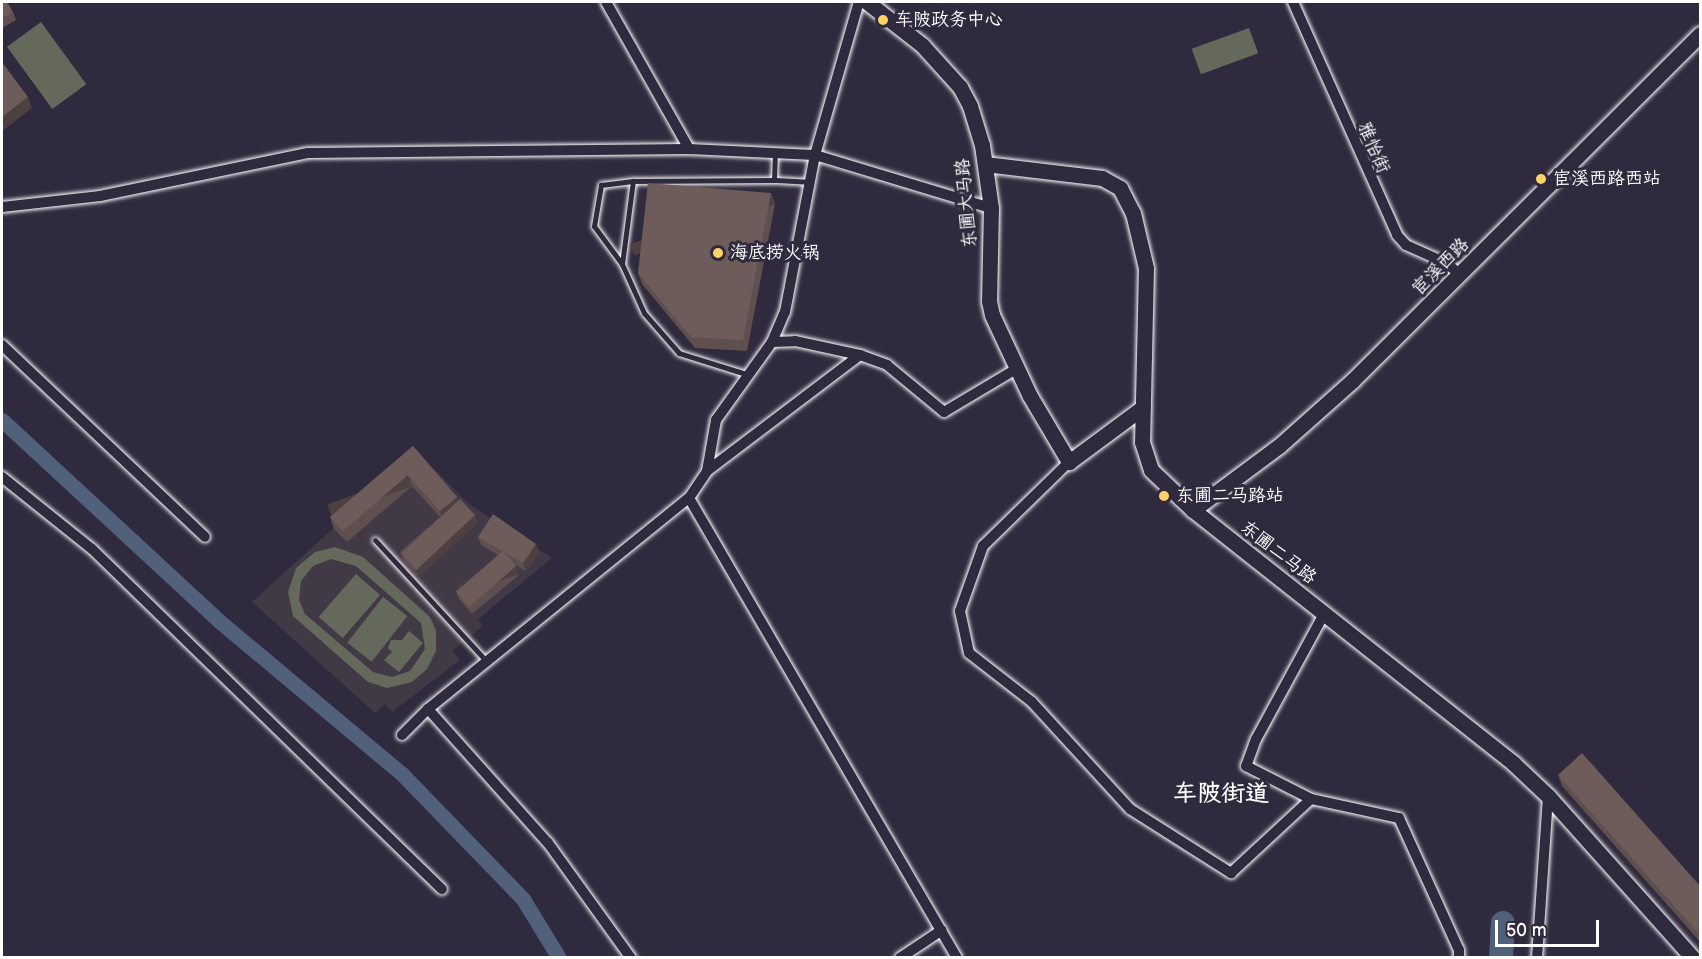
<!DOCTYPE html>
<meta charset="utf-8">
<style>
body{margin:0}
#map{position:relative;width:1702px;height:959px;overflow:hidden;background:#2f2a3d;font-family:"Balsamiq Sans","LXGW WenKai TC",sans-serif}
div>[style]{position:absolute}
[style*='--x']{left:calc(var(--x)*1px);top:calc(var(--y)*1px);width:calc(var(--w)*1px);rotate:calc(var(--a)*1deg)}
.built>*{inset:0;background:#423946}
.green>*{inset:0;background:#65695b;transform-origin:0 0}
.canal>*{height:15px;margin:-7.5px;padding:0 7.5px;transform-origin:7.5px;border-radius:7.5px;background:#51617b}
.river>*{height:24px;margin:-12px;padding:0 12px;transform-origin:12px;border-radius:12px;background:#51617b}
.roads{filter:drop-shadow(0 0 2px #fff) drop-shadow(0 0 2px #fff)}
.lane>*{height:5px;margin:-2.5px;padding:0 2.5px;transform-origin:2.5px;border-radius:2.5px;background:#2f2a3d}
.street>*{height:10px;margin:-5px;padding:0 5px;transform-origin:5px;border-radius:5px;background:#2f2a3d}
.secondary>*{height:15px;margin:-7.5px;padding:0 7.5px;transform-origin:7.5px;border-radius:7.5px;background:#2f2a3d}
.wall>*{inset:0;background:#5f4f4e}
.shaded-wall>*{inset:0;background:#4d4040;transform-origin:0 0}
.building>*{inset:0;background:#6e5c5b;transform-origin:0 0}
.dots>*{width:16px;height:16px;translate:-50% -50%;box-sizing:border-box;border:3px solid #2f2a3d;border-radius:50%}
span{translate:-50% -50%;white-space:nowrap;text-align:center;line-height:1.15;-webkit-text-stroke:6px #2f2a3d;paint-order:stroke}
.poi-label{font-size:18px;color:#fff}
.left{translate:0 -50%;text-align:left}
.street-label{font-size:18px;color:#fff}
.district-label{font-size:24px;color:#fff;font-weight:700}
.frame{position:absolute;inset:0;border:3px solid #fff;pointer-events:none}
.scale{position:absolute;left:1495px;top:920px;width:104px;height:27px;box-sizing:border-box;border:3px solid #fff;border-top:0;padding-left:8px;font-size:18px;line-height:21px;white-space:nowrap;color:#fff;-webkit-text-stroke:4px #2f2a3d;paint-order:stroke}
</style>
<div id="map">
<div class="built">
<div style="clip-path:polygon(417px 452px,469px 504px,552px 558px,478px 619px,483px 626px,452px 651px,460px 660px,392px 712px,385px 704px,375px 713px,252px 602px)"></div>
</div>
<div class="green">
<div style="left:41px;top:22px;width:77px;height:42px;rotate:54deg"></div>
<div style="left:1249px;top:28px;width:27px;height:61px;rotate:70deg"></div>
<div style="clip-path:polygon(evenodd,335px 547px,363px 557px,430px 617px,436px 631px,436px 651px,427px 669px,412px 682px,387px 688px,368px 682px,293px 616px,288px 592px,296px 568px,315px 552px,335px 547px,331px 559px,356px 566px,421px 623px,425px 649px,410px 671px,392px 677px,373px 672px,305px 614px,299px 600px,301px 581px,313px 566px,331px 559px)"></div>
<div style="left:356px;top:574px;width:32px;height:57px;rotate:41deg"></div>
<div style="left:383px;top:597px;width:31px;height:58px;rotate:38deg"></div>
<div style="clip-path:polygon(409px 631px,423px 643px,399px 672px,384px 660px,392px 652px,388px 648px,391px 640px,402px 640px)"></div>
</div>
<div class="canal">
<div style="--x:2;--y:420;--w:296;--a:42.8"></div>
<div style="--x:219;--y:621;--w:239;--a:39.9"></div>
<div style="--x:402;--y:774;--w:174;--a:45.9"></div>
<div style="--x:523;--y:899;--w:69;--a:58.6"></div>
</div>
<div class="river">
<div style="--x:1501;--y:958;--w:35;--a:-87"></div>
</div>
<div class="roads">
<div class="lane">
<div style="--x:774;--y:180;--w:36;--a:3"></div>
<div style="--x:622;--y:264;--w:47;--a:-126.4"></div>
<div style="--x:594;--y:226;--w:42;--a:-80.3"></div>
<div style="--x:601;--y:185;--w:32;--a:-7"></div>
<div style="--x:746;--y:374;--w:70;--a:-162.6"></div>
<div style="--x:679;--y:353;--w:53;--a:-131.2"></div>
<div style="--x:644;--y:313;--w:54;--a:-114.2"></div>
<div style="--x:622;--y:264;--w:84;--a:-82.5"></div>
<div style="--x:633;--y:181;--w:141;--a:-0.4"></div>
<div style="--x:774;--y:180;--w:27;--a:-88"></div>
<div style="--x:375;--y:540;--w:166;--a:47.4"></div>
</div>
<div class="street">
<div style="--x:606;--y:2;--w:169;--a:60.5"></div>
<div style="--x:1293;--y:2;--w:255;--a:65.9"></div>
<div style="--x:1397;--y:235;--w:13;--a:48"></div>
<div style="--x:1406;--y:245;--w:44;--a:24.2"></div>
<div style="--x:1446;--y:263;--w:19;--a:39"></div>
<div style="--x:2;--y:207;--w:99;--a:-6.4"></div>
<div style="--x:100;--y:196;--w:212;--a:-11.7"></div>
<div style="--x:308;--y:153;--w:381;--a:-0.6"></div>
<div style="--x:689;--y:149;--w:126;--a:2.7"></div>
<div style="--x:815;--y:155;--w:184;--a:16.8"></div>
<div style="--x:772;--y:342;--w:23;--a:-2"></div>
<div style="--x:795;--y:341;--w:66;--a:12.2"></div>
<div style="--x:2;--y:345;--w:279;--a:43.4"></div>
<div style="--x:1069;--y:462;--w:120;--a:135.7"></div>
<div style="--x:983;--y:546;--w:69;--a:109.5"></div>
<div style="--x:960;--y:611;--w:43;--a:77.9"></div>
<div style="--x:969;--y:653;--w:80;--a:37.9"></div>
<div style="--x:1032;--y:702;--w:145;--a:47.5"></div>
<div style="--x:1130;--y:809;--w:120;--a:32.4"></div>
<div style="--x:1231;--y:873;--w:109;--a:-42.8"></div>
<div style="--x:707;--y:471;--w:52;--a:-80"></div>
<div style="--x:716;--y:420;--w:96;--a:-54.3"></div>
<div style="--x:772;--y:342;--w:33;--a:-67"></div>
<div style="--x:785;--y:312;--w:160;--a:-79.2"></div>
<div style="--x:815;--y:155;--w:159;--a:-74"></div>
<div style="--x:2;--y:477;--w:115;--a:38.7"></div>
<div style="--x:92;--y:549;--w:488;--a:44.2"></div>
<div style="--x:689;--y:498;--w:532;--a:59.77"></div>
<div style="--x:1324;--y:614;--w:142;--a:118.5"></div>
<div style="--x:1256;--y:739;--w:29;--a:110"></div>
<div style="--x:1246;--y:766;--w:73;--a:26.9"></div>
<div style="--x:1311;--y:799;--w:90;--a:12.2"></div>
<div style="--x:1399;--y:818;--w:145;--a:65.6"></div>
<div style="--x:1459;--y:950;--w:8;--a:90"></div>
<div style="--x:428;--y:709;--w:180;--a:48.2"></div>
<div style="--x:548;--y:843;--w:142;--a:54.2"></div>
<div style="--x:402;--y:735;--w:37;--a:-45"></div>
<div style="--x:428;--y:709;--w:336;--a:-39"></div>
<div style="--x:689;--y:498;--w:32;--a:-56"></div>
<div style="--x:707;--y:471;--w:192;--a:-37.2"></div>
<div style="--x:860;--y:355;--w:29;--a:20"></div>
<div style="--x:887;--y:365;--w:74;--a:39.5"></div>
<div style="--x:944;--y:412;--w:84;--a:-30.8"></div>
<div style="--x:900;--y:958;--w:50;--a:-33.7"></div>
<div style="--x:1537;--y:958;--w:162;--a:-86.1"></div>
</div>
<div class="secondary">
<div style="--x:867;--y:2;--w:70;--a:38"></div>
<div style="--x:922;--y:45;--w:57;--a:47.9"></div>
<div style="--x:960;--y:87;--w:21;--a:62"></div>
<div style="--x:970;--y:106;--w:41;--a:72.9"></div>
<div style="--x:982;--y:145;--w:64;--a:81.9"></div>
<div style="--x:991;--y:208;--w:93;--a:91.2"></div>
<div style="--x:989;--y:301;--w:14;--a:78"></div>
<div style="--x:992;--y:315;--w:89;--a:64.9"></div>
<div style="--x:1030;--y:396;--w:77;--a:59.4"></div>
<div style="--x:1069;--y:462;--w:92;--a:-36.6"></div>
<div style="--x:985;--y:164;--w:118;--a:6.8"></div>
<div style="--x:1102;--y:178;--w:21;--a:29"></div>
<div style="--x:1120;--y:188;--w:28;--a:63"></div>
<div style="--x:1133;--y:213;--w:57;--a:76.7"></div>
<div style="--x:1146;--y:268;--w:174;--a:91.3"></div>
<div style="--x:1142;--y:442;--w:29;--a:72"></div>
<div style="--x:1151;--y:470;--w:58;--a:43.6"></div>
<div style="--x:1193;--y:510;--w:408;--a:38.3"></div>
<div style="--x:1513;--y:763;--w:48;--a:43.3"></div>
<div style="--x:1548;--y:796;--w:217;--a:48.2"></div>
<div style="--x:1193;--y:510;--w:107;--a:-36.7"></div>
<div style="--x:1279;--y:446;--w:99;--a:-41.7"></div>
<div style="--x:1353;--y:380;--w:490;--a:-44.9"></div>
</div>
</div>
<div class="wall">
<div style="clip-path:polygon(2px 2px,13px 12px,16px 20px,2px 28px)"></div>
<div style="clip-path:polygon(771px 193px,775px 204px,747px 351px,695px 348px,642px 284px,638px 273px)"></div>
<div style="clip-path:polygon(413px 446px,457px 497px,458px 500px,475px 515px,478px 523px,418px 577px,403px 560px,400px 552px,440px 517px,412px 486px,347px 542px,334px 529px,330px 517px)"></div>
<div style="clip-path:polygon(478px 537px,539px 552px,526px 571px,514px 564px,519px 575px,472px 614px,459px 599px,456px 591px,498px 555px,481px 545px)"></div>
<div style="clip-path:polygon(1558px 775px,1701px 887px,1701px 943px,1562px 786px)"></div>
</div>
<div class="shaded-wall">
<div style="clip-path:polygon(28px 97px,32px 108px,2px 131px,2px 117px)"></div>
<div style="left:771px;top:193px;width:12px;height:150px;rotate:70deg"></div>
<div style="left:408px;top:475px;width:12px;height:86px;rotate:70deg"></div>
<div style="clip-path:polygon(457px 497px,461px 508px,444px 523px,440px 511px)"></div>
<div style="clip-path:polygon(475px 515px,478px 523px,418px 577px,415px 568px)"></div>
<div style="clip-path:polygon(536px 544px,539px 552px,526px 571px,523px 563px)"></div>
<div style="left:516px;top:566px;width:9px;height:62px;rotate:72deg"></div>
</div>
<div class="building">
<div style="clip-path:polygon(2px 2px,7px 2px,13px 12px,2px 18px)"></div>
<div style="clip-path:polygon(2px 62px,28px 97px,2px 117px)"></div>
<div style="clip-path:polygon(648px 183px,771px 193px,743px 340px,691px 337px,638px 273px)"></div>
<div style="clip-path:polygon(413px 446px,457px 497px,440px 511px,408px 475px,343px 531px,330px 517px)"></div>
<div style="left:460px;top:499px;width:22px;height:80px;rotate:47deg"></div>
<div style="clip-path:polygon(493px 514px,536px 544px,523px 563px,478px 537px)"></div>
<div style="left:503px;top:551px;width:20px;height:62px;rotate:49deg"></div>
<div style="clip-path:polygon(1582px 753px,1701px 887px,1701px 936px,1558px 775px)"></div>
</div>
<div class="dots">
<div style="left:883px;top:20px;background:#ffd166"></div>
<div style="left:1541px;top:179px;background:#ffd166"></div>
<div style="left:718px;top:253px;background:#ffd166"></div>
<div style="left:1164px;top:496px;background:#ffd166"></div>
</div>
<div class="poi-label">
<span class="left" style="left:895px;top:20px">车陂政务中心</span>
<span class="left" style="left:1553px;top:179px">宦溪西路西站</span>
<span class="left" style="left:730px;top:253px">海底捞火锅</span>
<span class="left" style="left:1176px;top:496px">东圃二马路站</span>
</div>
<div class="street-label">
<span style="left:1373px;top:148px;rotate:66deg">雅怡街</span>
<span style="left:967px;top:203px;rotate:-95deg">东圃大马路</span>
<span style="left:1441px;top:267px;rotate:-45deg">宦溪西路</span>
<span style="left:1278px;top:553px;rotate:38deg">东圃二马路</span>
</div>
<div class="district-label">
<span style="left:1221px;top:794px">车陂街道</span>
</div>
<div class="frame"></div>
<div class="scale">50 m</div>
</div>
